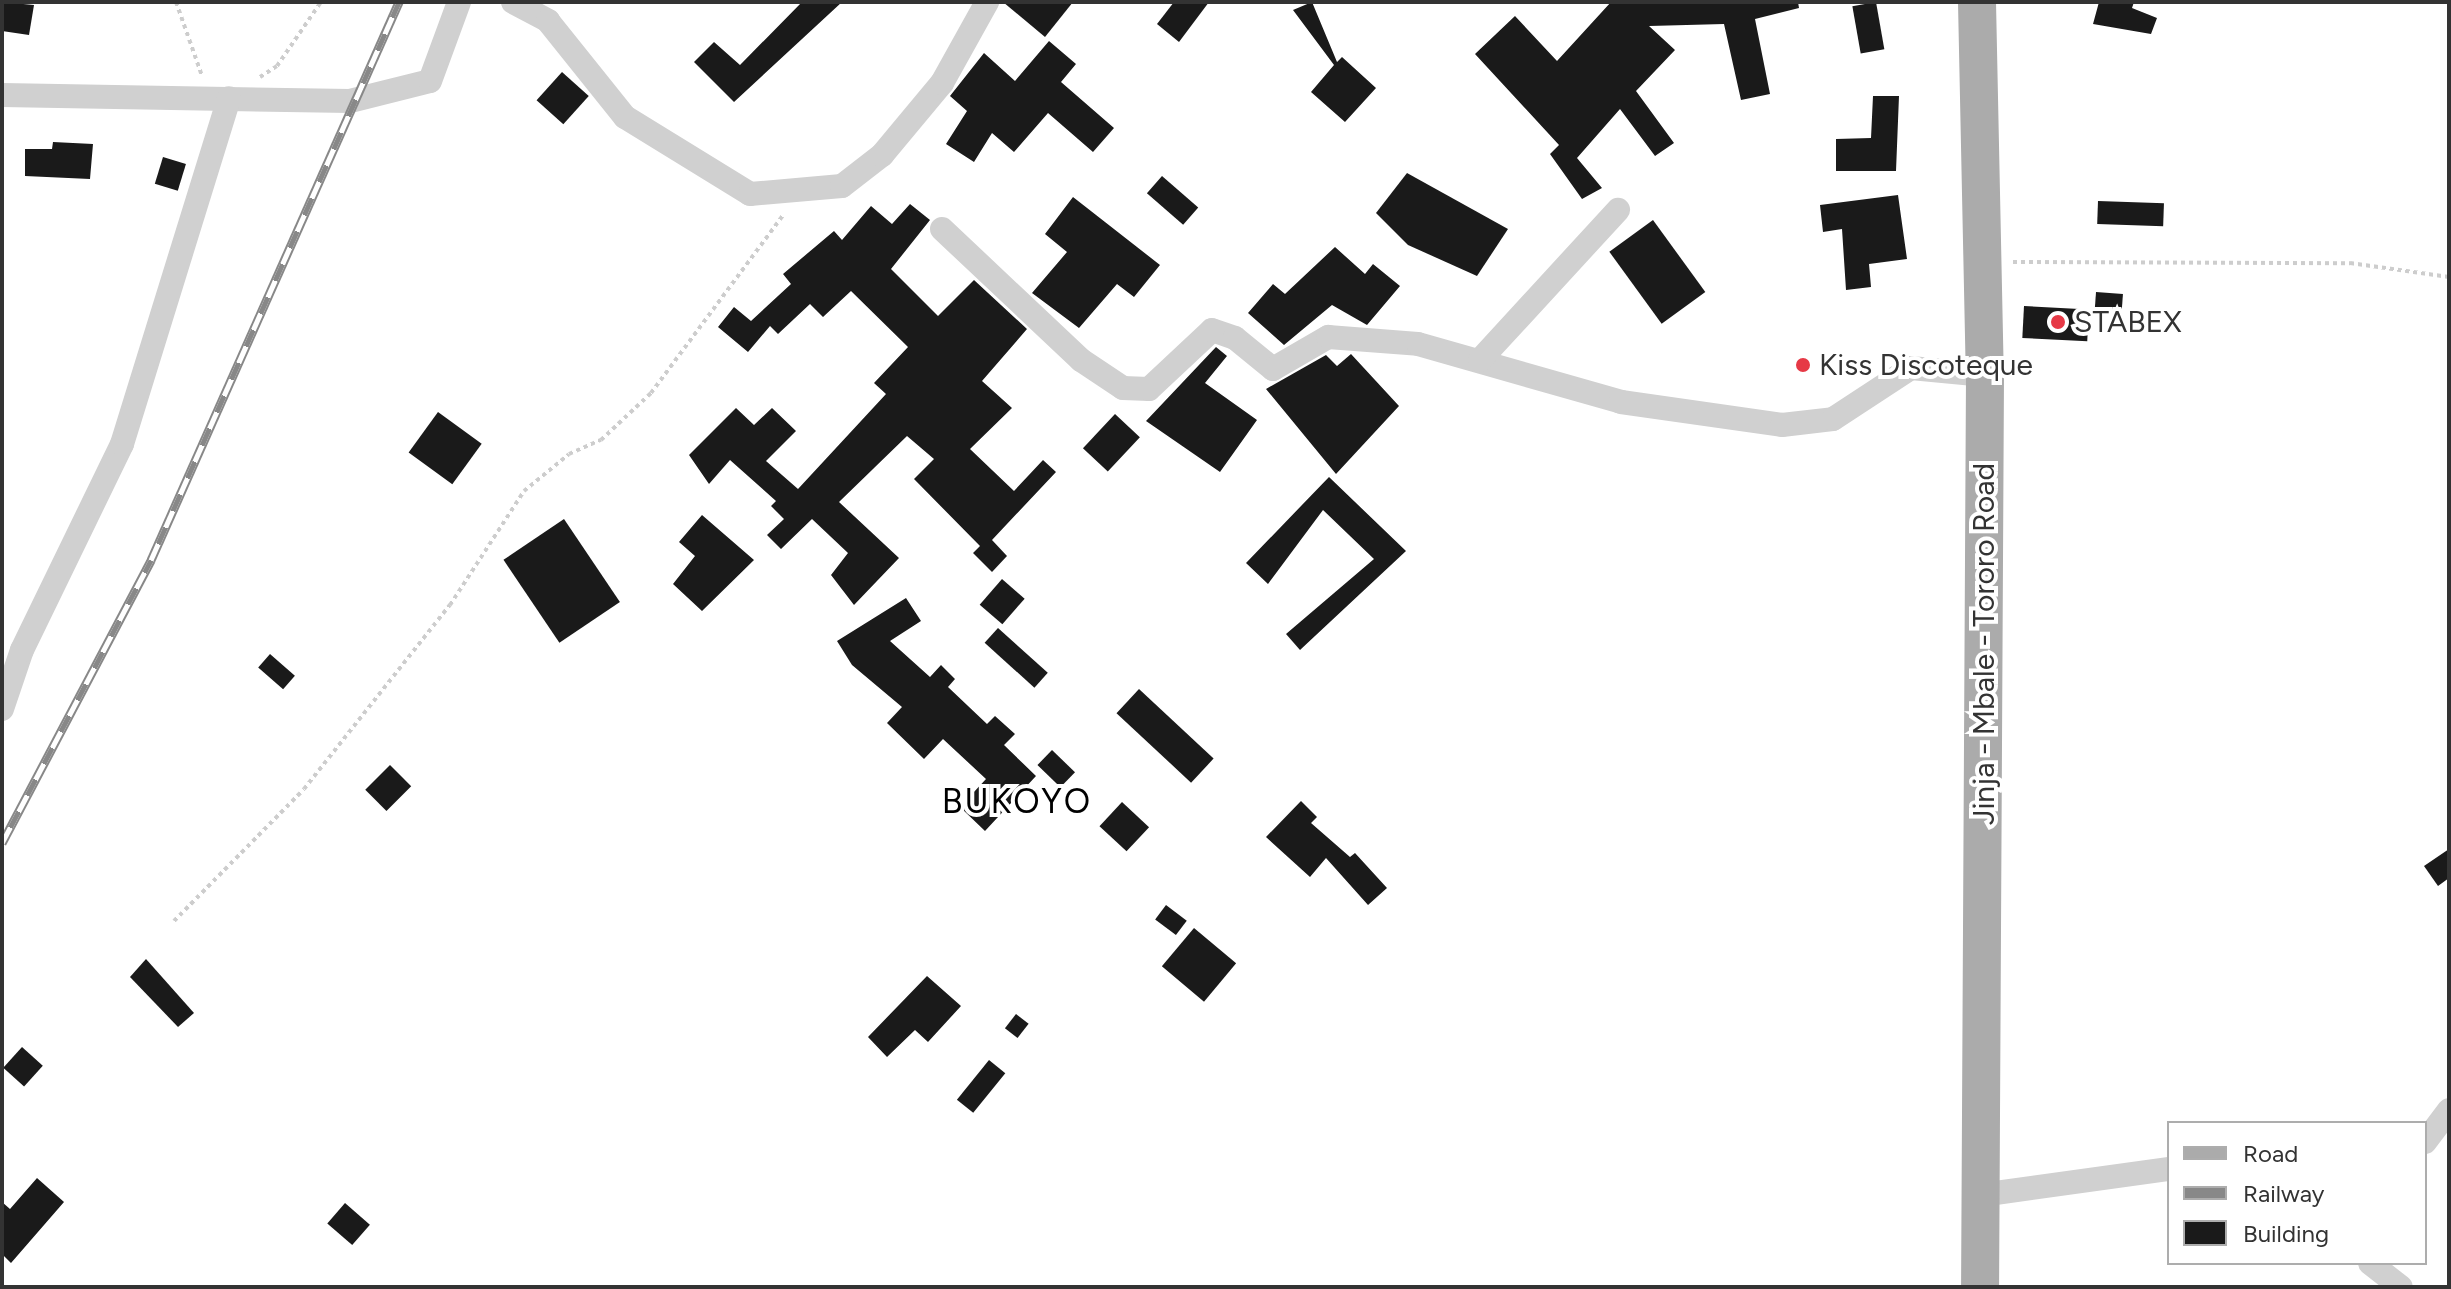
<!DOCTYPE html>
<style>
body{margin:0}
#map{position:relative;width:2451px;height:1289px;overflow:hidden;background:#fff;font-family:Figtree,sans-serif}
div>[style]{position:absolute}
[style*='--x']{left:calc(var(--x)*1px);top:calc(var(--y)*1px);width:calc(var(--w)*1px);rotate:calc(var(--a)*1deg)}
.building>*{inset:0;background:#1a1a1a;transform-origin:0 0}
.path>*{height:4px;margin-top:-2px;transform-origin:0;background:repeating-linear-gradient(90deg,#cdcdcd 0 4px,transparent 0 8px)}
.street>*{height:24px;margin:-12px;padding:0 12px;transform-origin:12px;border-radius:12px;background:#d0d0d0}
.primary>*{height:38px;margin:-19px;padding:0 19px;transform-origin:19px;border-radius:19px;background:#ababab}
.rail>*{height:9px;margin-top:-4.5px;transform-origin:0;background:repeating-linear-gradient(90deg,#fff 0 18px,#888 0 36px);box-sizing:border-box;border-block:2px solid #888}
.dots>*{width:22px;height:22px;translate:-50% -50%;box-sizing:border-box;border:4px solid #fff;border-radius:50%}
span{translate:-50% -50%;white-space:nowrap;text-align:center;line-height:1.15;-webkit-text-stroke:8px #fff;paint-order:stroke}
.poi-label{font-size:30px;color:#333}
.left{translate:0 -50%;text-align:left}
.street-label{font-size:30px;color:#333}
.quarter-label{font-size:34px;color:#000;letter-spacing:2px}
.frame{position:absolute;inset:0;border:4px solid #333;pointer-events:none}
.legend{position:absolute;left:2167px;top:1121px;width:260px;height:144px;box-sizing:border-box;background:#fff;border:2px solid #adadad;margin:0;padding:10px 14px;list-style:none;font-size:24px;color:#333}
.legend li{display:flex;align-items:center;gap:16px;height:40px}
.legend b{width:40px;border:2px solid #adadad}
</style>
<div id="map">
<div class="building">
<div style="clip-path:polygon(2px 2px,34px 5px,29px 35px,2px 31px)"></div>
<div style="clip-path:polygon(802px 2px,842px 2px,734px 102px,694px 62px,714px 42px,740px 65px)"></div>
<div style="clip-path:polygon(1003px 2px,1073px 2px,1045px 37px)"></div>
<div style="clip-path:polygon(1174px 2px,1209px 2px,1179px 42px,1157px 24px)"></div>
<div style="clip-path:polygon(1312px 2px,1337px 62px,1342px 57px,1376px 88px,1345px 122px,1311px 92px,1334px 65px,1293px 10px)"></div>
<div style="clip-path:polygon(1611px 2px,1798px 2px,1799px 8px,1755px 19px,1770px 94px,1741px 100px,1724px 24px,1649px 26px,1675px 50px,1636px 91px,1674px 143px,1655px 156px,1620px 109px,1577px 158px,1602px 188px,1582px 199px,1550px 154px,1559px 145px,1475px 54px,1515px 16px,1557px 61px)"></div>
<div style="left:1876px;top:2px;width:48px;height:24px;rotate:80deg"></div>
<div style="clip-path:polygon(2099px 2px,2134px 2px,2132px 8px,2157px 18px,2151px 34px,2093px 24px)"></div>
<div style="clip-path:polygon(1049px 41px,1076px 64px,1061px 82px,1114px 128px,1093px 152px,1048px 113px,1014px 152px,992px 133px,974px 162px,946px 144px,967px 111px,950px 96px,984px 53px,1015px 81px)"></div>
<div style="left:562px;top:72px;width:36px;height:38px;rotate:42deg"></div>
<div style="clip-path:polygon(1873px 96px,1899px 96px,1896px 171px,1836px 171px,1836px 139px,1871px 138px)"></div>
<div style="clip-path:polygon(53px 142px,93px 144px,90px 179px,25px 176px,25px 149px,52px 149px)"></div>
<div style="left:163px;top:157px;width:24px;height:28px;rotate:17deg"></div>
<div style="clip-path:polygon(1407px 173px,1508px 229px,1477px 276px,1408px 245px,1376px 213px)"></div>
<div style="left:1162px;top:176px;width:48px;height:23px;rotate:41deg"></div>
<div style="clip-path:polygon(1898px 195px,1907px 259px,1869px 264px,1871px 287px,1846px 290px,1842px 229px,1823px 232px,1820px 205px)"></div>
<div style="clip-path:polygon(1073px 197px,1160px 265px,1134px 297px,1117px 284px,1079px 328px,1032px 293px,1067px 252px,1045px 234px)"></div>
<div style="left:2098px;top:201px;width:66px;height:23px;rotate:2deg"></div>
<div style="clip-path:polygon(910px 204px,930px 220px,891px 269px,938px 316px,974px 280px,1027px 329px,982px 381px,1012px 408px,970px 449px,1014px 491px,1043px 460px,1056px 472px,992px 540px,1007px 556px,992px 572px,973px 553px,980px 546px,914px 479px,934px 459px,907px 436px,839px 502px,899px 558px,854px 605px,831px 575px,848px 553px,812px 519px,781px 549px,767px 535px,784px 519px,771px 506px,776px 501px,730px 460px,709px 484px,689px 455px,736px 408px,754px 425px,772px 408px,796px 431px,766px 461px,798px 489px,886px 394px,874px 383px,908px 347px,851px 291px,823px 317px,810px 304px,778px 334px,770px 326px,748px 352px,718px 327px,734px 307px,751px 321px,791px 284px,783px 274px,834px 231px,842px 240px,871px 206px,892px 224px)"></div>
<div style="left:1653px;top:220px;width:89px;height:54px;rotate:54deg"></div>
<div style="clip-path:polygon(1335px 247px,1365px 274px,1373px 264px,1400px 286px,1367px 325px,1332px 305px,1284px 345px,1248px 313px,1273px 284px,1285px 294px)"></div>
<div style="left:2096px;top:292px;width:27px;height:22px;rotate:4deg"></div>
<div style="left:2024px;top:306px;width:65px;height:32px;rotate:3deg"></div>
<div style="clip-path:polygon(1216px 347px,1227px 356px,1205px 383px,1257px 420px,1220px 472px,1146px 421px)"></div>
<div style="clip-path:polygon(1351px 354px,1399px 406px,1336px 474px,1266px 389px,1326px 355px,1337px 366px)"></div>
<div style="left:438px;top:412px;width:54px;height:50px;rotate:36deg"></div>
<div style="left:1115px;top:414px;width:34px;height:47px;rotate:43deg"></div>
<div style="clip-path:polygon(1329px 477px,1406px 551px,1300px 650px,1286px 634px,1374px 559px,1323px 510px,1268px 584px,1246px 563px)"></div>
<div style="clip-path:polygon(702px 515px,754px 560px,702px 611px,673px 584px,695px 556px,679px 542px)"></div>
<div style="left:564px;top:519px;width:100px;height:73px;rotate:56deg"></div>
<div style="left:1002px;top:579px;width:30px;height:34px;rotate:41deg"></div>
<div style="clip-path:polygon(906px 598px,921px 621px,890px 641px,930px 677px,941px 665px,955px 679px,948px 687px,987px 724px,995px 716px,1015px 734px,1004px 745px,1036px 776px,985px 831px,960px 807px,986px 779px,943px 739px,924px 759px,887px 723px,902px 707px,852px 665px,837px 641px)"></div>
<div style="left:998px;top:628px;width:67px;height:20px;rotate:42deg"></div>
<div style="left:270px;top:654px;width:33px;height:18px;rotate:41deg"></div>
<div style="left:1139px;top:689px;width:102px;height:33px;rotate:43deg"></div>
<div style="left:1052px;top:750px;width:32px;height:21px;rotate:44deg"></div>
<div style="left:390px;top:765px;width:30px;height:35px;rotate:45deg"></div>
<div style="clip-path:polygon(1301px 801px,1317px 817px,1311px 823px,1350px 857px,1355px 853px,1387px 888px,1368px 905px,1326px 858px,1310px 877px,1266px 837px)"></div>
<div style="left:1122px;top:802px;width:37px;height:33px;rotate:43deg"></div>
<div style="clip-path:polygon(2449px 849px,2449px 878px,2438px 886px,2424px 866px)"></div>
<div style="left:1166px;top:905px;width:26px;height:18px;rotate:37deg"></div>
<div style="left:1194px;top:928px;width:55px;height:50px;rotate:40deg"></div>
<div style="clip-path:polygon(146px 959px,194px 1013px,178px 1027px,130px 977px)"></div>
<div style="clip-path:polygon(927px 976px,961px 1006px,928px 1042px,915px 1030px,887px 1057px,868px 1037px)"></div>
<div style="left:1016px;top:1014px;width:16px;height:18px;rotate:38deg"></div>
<div style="left:22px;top:1047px;width:28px;height:28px;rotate:42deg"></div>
<div style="left:989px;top:1060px;width:21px;height:51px;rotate:39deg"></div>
<div style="clip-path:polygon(37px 1178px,64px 1202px,11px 1263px,2px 1254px,2px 1202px,10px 1209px)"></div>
<div style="left:345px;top:1203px;width:33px;height:27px;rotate:41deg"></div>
</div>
<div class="path">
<div style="--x:176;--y:2;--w:78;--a:70.6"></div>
<div style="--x:260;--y:77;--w:20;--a:-33"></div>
<div style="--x:277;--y:66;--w:78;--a:-55.5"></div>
<div style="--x:2013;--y:262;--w:337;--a:0.2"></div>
<div style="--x:2350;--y:263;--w:100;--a:8"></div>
<div style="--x:174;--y:921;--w:185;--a:-45.4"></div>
<div style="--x:304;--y:789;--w:235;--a:-51.6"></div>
<div style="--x:450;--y:605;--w:136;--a:-57"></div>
<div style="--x:524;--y:491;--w:58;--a:-39.4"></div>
<div style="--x:569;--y:454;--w:35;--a:-24"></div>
<div style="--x:601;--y:440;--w:69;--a:-43.2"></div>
<div style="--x:651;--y:393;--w:222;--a:-53.4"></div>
</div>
<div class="street">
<div style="--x:513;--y:2;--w:40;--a:28"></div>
<div style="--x:548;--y:21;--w:123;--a:51.3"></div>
<div style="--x:625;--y:117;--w:147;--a:31.6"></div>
<div style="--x:750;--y:194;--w:92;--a:-5"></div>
<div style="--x:842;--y:186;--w:51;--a:-37.8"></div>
<div style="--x:882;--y:155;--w:94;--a:-50.2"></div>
<div style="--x:942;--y:83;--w:93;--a:-60.9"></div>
<div style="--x:2;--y:95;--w:348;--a:1"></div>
<div style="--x:350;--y:101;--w:82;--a:-14"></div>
<div style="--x:430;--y:81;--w:84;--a:-69.8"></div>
<div style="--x:942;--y:229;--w:191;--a:43.3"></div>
<div style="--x:1081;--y:360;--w:50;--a:33.7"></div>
<div style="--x:1123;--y:388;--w:26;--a:2"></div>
<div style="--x:1149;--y:389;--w:86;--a:-43.1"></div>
<div style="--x:1212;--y:330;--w:24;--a:19"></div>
<div style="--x:1235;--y:338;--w:49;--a:39.2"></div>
<div style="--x:1273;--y:369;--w:64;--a:-30.2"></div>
<div style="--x:1328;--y:337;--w:90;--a:4.4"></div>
<div style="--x:1418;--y:344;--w:211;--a:15.9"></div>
<div style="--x:1621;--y:402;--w:163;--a:8.1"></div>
<div style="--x:1782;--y:425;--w:51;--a:-6.7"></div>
<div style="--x:1833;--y:419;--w:93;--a:-33.2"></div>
<div style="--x:1911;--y:368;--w:74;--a:5.4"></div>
<div style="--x:1480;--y:360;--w:204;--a:-47.4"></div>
<div style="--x:2;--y:709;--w:62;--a:-71.3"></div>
<div style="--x:22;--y:650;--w:229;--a:-64.1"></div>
<div style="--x:122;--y:444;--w:362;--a:-72.8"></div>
<div style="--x:2425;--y:1142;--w:40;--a:-53"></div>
<div style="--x:1981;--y:1195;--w:190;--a:-7.9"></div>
<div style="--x:2370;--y:1263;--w:39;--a:38"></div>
</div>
<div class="primary">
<div style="--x:1977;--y:2;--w:373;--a:88.8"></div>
<div style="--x:1985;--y:375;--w:912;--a:90.31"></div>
</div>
<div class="rail">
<div style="--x:2;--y:843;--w:320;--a:-62.2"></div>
<div style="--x:151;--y:560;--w:611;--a:-66.04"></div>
</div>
<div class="dots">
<div style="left:2058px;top:322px;background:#e63946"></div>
<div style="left:1803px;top:365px;background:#e63946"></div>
</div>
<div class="poi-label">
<span class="left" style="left:2074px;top:322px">STABEX</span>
<span class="left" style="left:1819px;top:365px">Kiss Discoteque</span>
</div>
<div class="street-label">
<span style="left:1984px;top:644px;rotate:-90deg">Jinja - Mbale - Tororo Road</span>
</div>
<div class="quarter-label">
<span style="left:1017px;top:802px">BUKOYO</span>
</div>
<div class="frame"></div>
<ul class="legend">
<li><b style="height:10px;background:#ababab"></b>Road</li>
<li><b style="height:10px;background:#888"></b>Railway</li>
<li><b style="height:22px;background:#1a1a1a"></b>Building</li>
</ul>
</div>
